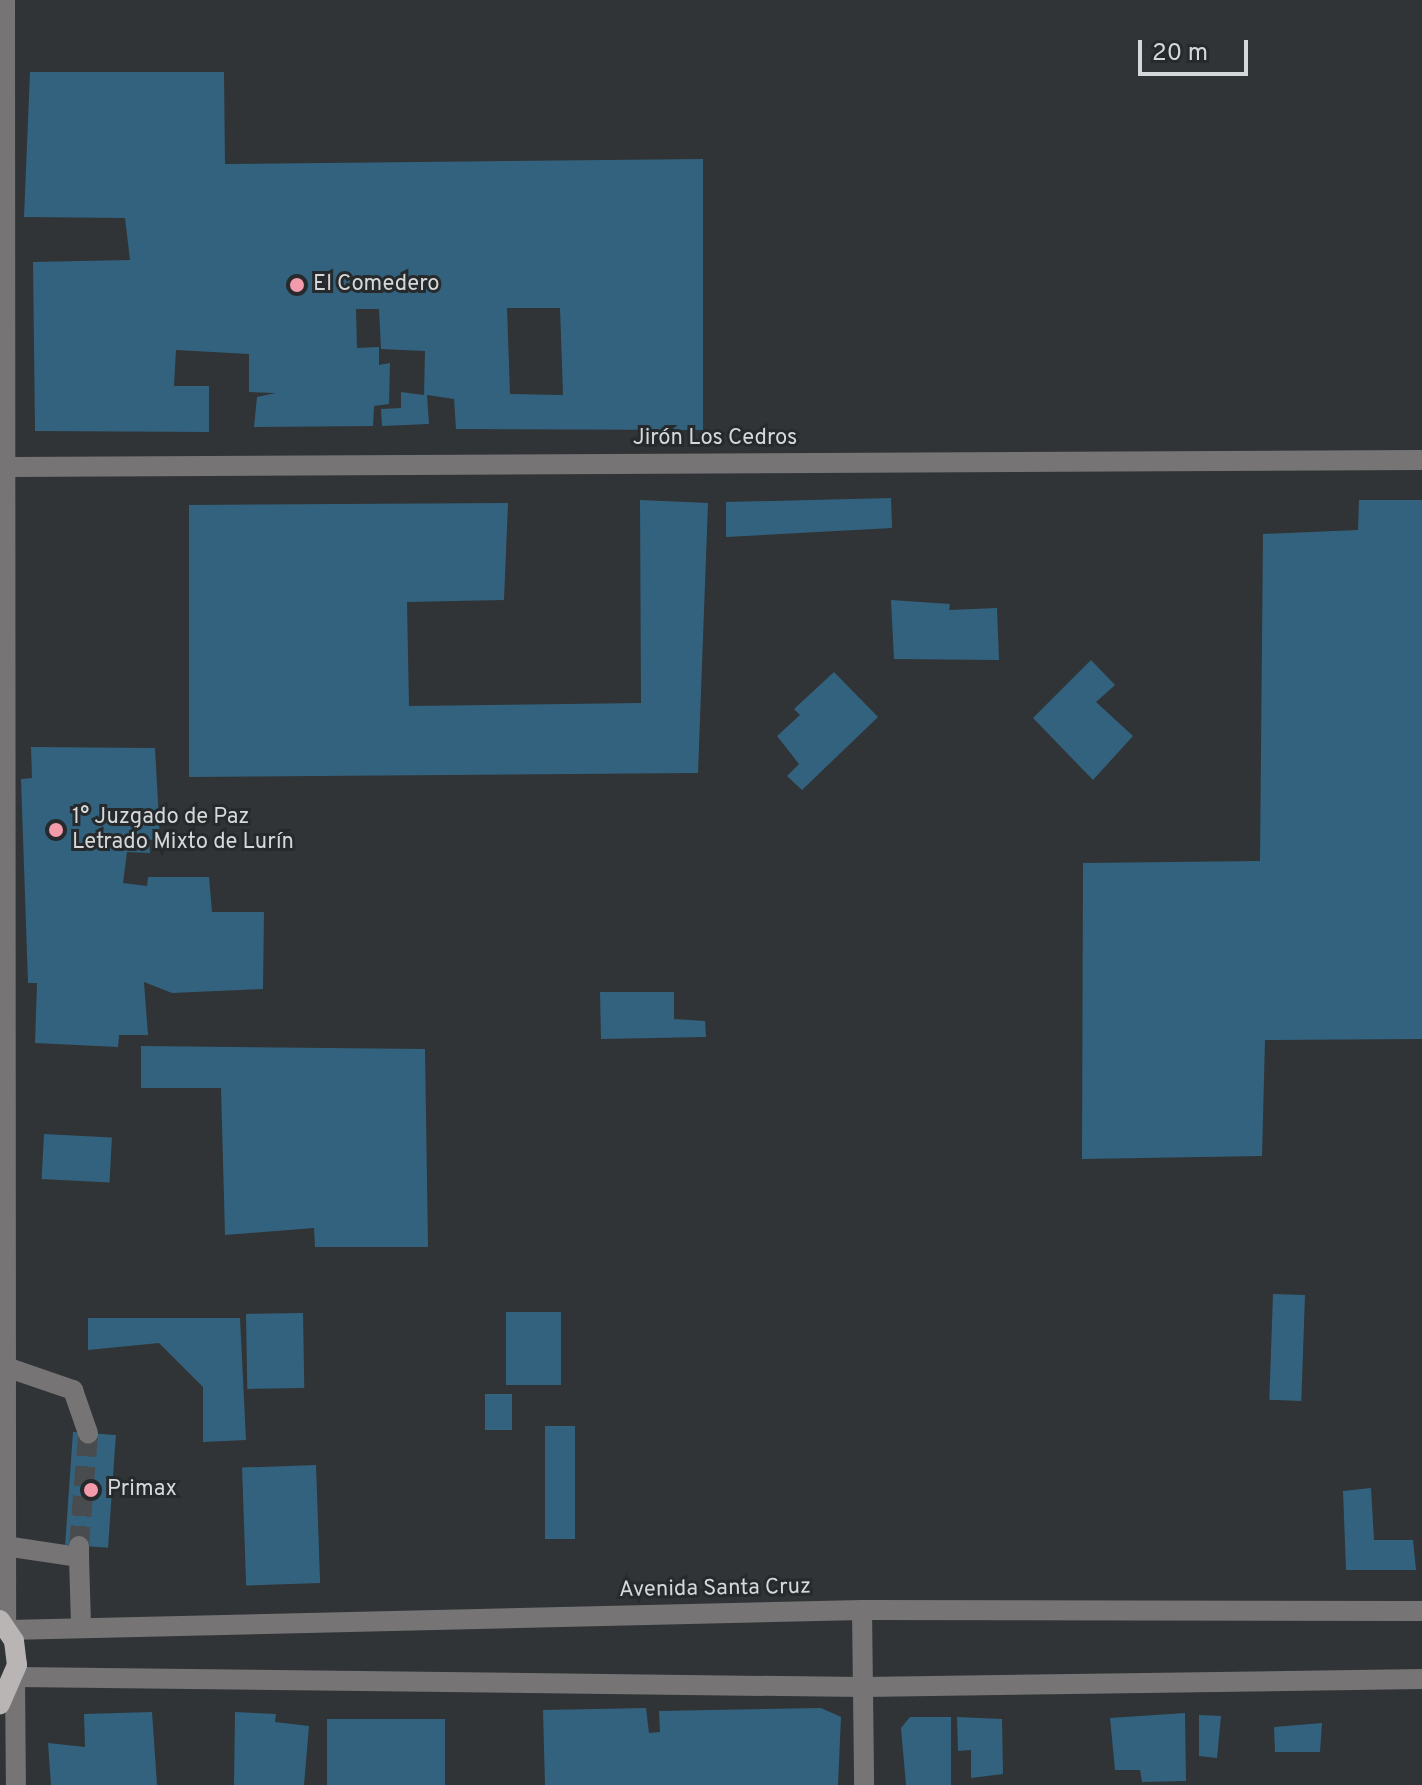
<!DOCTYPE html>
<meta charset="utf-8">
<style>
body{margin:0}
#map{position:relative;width:1422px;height:1785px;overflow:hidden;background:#303436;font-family:Overpass,sans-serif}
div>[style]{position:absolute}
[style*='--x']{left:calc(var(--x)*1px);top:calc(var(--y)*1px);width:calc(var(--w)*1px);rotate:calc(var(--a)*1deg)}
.building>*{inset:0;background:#33627e;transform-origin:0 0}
.minor-tunnel>*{height:20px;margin-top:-10px;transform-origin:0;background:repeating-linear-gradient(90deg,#494c4e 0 20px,transparent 0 30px)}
.minor>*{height:20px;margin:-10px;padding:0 10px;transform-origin:10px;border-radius:10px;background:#767475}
.major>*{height:20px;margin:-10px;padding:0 10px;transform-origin:10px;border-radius:10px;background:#b9b5b5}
.dots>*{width:22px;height:22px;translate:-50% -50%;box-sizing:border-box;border:4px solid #262a2c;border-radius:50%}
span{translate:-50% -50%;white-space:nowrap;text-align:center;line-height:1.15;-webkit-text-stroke:6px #262a2c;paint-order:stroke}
.poi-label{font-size:22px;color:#d5d7d8}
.left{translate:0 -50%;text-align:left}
.street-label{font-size:22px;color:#d5d7d8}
.scale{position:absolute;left:1138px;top:40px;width:110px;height:36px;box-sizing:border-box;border:4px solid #d5d7d8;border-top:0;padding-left:10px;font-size:24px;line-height:28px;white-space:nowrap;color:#d5d7d8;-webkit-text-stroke:6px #262a2c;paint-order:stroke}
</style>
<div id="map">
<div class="building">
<div style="clip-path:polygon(evenodd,30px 72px,224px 72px,225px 164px,703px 159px,703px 430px,456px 429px,454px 399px,427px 395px,429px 424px,382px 426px,381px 409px,401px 408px,401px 392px,424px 395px,425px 351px,381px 349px,379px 309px,356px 309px,357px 348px,379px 347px,379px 365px,390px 363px,389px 404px,374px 406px,373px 426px,254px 427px,257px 397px,276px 393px,249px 392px,249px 354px,176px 350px,174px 386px,209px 386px,209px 432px,35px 431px,33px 262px,130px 260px,125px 218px,24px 217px,30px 72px,507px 308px,560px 308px,563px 395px,510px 394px,507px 308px)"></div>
<div style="clip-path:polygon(891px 498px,892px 528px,726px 537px,726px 502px)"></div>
<div style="clip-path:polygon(640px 500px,708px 503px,698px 773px,189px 777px,189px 505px,508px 503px,504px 600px,407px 602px,409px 706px,641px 703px)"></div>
<div style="clip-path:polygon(1359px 500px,1422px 500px,1422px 1039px,1265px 1040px,1262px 1156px,1082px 1159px,1083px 863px,1260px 861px,1263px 534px,1358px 530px)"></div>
<div style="clip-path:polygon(891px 600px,950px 604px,949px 610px,997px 608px,999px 660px,894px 659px)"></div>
<div style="clip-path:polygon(1091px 660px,1115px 685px,1096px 702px,1133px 736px,1093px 780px,1033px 718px)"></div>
<div style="clip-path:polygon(834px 672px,878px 717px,802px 790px,787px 776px,799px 764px,777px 736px,800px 715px,794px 709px)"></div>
<div style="clip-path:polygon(31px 747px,155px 748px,160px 839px,149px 840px,150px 853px,127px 852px,123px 883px,147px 886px,148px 877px,209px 877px,212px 912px,264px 912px,263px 989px,172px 993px,144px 982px,148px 1035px,119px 1035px,118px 1047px,35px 1043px,37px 983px,28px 983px,21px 779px,32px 778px)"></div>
<div style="clip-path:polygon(600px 992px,674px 992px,674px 1019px,705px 1021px,706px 1037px,601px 1039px)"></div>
<div style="clip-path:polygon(141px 1046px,425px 1049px,428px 1247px,315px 1247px,314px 1228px,225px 1235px,221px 1088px,141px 1088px)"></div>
<div style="left:44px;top:1134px;width:68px;height:45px;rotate:3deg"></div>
<div style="left:1305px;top:1295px;width:106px;height:32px;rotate:92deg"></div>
<div style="left:561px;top:1312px;width:73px;height:55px;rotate:90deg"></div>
<div style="left:303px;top:1313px;width:75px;height:57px;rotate:89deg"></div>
<div style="clip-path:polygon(88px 1318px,240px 1318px,246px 1440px,203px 1442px,203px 1387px,159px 1343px,88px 1350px)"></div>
<div style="left:485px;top:1394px;width:27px;height:36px"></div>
<div style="left:545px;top:1426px;width:30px;height:113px"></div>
<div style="left:73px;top:1432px;width:43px;height:113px;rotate:4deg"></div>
<div style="left:316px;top:1465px;width:118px;height:74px;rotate:88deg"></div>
<div style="clip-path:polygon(1371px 1488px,1374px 1540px,1413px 1540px,1416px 1570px,1346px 1570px,1343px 1491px)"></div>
<div style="clip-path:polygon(646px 1708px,649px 1733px,660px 1732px,659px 1711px,821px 1708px,841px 1717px,838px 1785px,545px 1785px,543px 1710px)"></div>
<div style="clip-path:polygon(152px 1712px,157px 1785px,51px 1785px,48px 1743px,85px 1747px,84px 1714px)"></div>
<div style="clip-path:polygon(235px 1712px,276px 1714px,275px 1722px,309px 1726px,304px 1785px,234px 1785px)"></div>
<div style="clip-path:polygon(1185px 1713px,1186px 1781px,1142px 1782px,1140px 1770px,1115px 1770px,1110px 1718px)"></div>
<div style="clip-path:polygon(1199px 1715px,1221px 1716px,1217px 1758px,1199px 1756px)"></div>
<div style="clip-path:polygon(910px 1717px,951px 1717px,951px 1785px,906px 1785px,901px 1728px)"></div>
<div style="clip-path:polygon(957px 1717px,1002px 1719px,1003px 1774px,971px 1778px,971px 1750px,958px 1751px)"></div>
<div style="left:445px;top:1719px;width:66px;height:118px;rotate:90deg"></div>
<div style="clip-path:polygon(1322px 1723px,1320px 1752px,1275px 1752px,1274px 1727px)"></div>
</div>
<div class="minor-tunnel">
<div style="--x:79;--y:1546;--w:113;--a:-85.4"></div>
</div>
<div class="minor">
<div style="--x:5;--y:0;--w:1627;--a:89.96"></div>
<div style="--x:8;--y:467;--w:1414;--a:-0.28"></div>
<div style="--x:9;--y:1368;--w:68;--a:19"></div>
<div style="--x:73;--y:1390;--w:46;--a:70.8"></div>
<div style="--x:5;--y:1546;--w:75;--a:8.5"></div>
<div style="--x:79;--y:1557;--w:11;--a:-90"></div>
<div style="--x:79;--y:1557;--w:69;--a:88.3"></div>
<div style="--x:862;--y:1610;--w:175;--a:89.3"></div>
<div style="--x:8;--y:1630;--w:854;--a:-1.34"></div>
<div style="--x:862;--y:1610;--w:560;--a:0.1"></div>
<div style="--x:16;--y:1677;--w:847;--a:0.68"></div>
<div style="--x:863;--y:1687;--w:559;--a:-0.82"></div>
<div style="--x:15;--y:1679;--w:106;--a:89.5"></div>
</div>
<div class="major">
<div style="--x:0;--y:1620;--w:25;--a:56"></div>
<div style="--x:14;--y:1641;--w:24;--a:83"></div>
<div style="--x:17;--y:1665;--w:43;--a:113.6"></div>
</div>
<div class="dots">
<div style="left:297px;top:285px;background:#f39aab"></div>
<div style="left:56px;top:830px;background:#f39aab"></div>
<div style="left:91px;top:1490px;background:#f39aab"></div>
</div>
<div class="poi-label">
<span class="left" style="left:313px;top:285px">El Comedero</span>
<span class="left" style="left:72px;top:830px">1° Juzgado de Paz<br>Letrado Mixto de Lurín</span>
<span class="left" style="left:107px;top:1490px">Primax</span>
</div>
<div class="street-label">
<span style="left:715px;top:439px">Jirón Los Cedros</span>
<span style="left:715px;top:1589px;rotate:-1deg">Avenida Santa Cruz</span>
</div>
<div class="scale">20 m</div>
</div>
